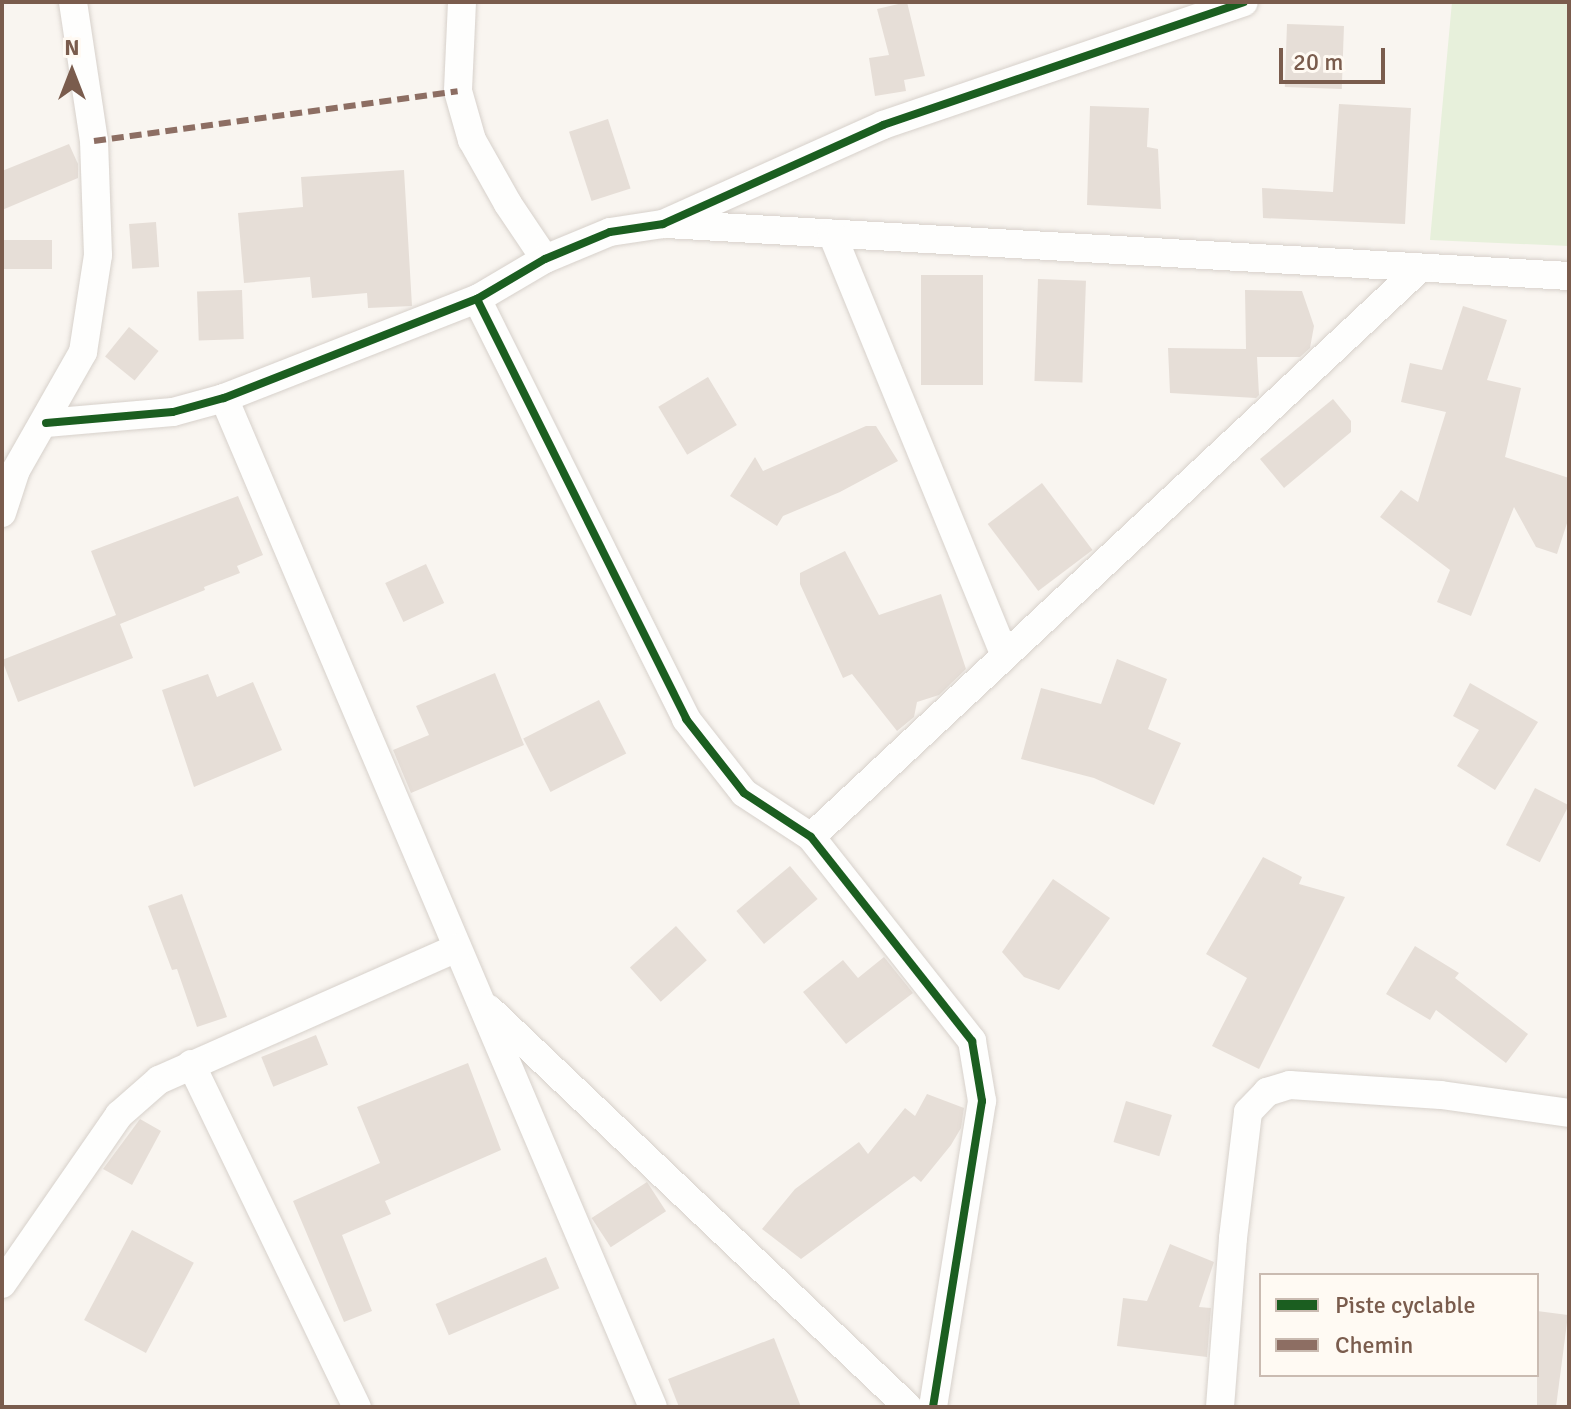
<!DOCTYPE html>
<style>
body{margin:0}
#map{position:relative;width:1571px;height:1409px;overflow:hidden;background:#f9f5f0;font-family:Signika,sans-serif}
div>[style]{position:absolute}
[style*='--x']{left:calc(var(--x)*1px);top:calc(var(--y)*1px);width:calc(var(--w)*1px);rotate:calc(var(--a)*1deg)}
.green>*{inset:0;background:#e7f0db}
.building>*{inset:0;background:#e6ded7;transform-origin:0 0}
.roads{filter:drop-shadow(0 0 2px #d7d1cb) drop-shadow(0 0 2px #d7d1cb)}
.street>*{height:28px;margin:-14px;padding:0 14px;transform-origin:14px;border-radius:14px;background:#fefefd}
.quiet>*{height:6px;margin-top:-3px;transform-origin:0;background:repeating-linear-gradient(90deg,#8d6e63 0 12px,transparent 0 18px)}
.cycleway>*{height:8px;margin:-4px;padding:0 4px;transform-origin:4px;border-radius:4px;background:#1b5e20}
span{translate:-50% -50%;white-space:nowrap;text-align:center;line-height:1.15;-webkit-text-stroke:6px #fffaf3;paint-order:stroke}
.frame{position:absolute;inset:0;border:4px solid #7a5c4d;pointer-events:none}
.legend{position:absolute;left:1259px;top:1273px;width:280px;height:104px;box-sizing:border-box;background:#fffaf3;border:2px solid #cabbb1;margin:0;padding:10px 14px;list-style:none;font-size:24px;color:#7a5c4d}
.legend li{display:flex;align-items:center;gap:16px;height:40px}
.legend b{width:40px;border:2px solid #cabbb1}
.north{position:absolute;left:32px;top:32px;width:80px;height:80px;-webkit-text-stroke:6px #fffaf3;paint-order:stroke;rotate:0deg;font-size:22px;font-weight:700;line-height:32px;text-align:center;color:#7a5c4d}
.north::after{content:'';display:block;margin:auto;width:28px;height:36px;background:#7a5c4d;clip-path:polygon(50% 0,100% 100%,50% 72%,0 100%)}
.scale{position:absolute;left:1279px;top:48px;width:106px;height:36px;box-sizing:border-box;border:4px solid #7a5c4d;border-top:0;padding-left:10px;font-size:24px;line-height:28px;white-space:nowrap;color:#7a5c4d;-webkit-text-stroke:6px #fffaf3;paint-order:stroke}
</style>
<div id="map">
<div class="green">
<div style="clip-path:polygon(1452px 2px,1569px 2px,1569px 246px,1430px 240px)"></div>
</div>
<div class="building">
<div style="clip-path:polygon(907px 2px,925px 76px,904px 80px,906px 91px,875px 96px,869px 58px,889px 55px,877px 9px)"></div>
<div style="left:1287px;top:24px;width:57px;height:63px;rotate:2deg"></div>
<div style="clip-path:polygon(1339px 104px,1411px 108px,1405px 224px,1263px 218px,1262px 188px,1333px 192px)"></div>
<div style="clip-path:polygon(1090px 106px,1149px 108px,1147px 147px,1158px 149px,1161px 209px,1087px 205px)"></div>
<div style="left:608px;top:119px;width:73px;height:41px;rotate:72deg"></div>
<div style="clip-path:polygon(69px 144px,78px 164px,78px 178px,2px 210px,2px 171px)"></div>
<div style="clip-path:polygon(404px 170px,412px 306px,368px 308px,367px 293px,312px 298px,310px 277px,244px 283px,238px 213px,303px 207px,301px 177px)"></div>
<div style="left:156px;top:222px;width:45px;height:27px;rotate:86deg"></div>
<div style="left:52px;top:240px;width:29px;height:50px;rotate:90deg"></div>
<div style="left:921px;top:275px;width:62px;height:110px"></div>
<div style="left:1038px;top:279px;width:48px;height:102px;rotate:2deg"></div>
<div style="left:242px;top:290px;width:49px;height:45px;rotate:88deg"></div>
<div style="clip-path:polygon(1245px 290px,1302px 291px,1314px 326px,1310px 348px,1300px 357px,1257px 357px,1259px 395px,1256px 398px,1170px 393px,1168px 348px,1246px 349px)"></div>
<div style="clip-path:polygon(1463px 306px,1507px 320px,1487px 380px,1521px 388px,1505px 457px,1569px 478px,1569px 517px,1557px 554px,1536px 547px,1514px 507px,1471px 616px,1437px 602px,1450px 570px,1380px 517px,1401px 490px,1418px 502px,1446px 412px,1401px 402px,1410px 363px,1442px 370px)"></div>
<div style="left:129px;top:327px;width:38px;height:38px;rotate:39deg"></div>
<div style="left:708px;top:377px;width:56px;height:58px;rotate:59deg"></div>
<div style="clip-path:polygon(1333px 399px,1351px 421px,1351px 432px,1284px 488px,1260px 459px)"></div>
<div style="clip-path:polygon(866px 426px,876px 426px,898px 461px,840px 492px,783px 516px,777px 526px,730px 496px,755px 457px,763px 471px)"></div>
<div style="left:1042px;top:483px;width:84px;height:68px;rotate:53deg"></div>
<div style="clip-path:polygon(238px 496px,263px 555px,237px 566px,240px 573px,204px 587px,205px 590px,120px 624px,133px 658px,18px 702px,2px 660px,116px 615px,91px 551px)"></div>
<div style="clip-path:polygon(845px 551px,879px 615px,941px 594px,966px 669px,939px 695px,917px 702px,914px 717px,897px 731px,852px 674px,843px 678px,800px 584px,800px 573px)"></div>
<div style="left:426px;top:564px;width:43px;height:45px;rotate:65deg"></div>
<div style="clip-path:polygon(1117px 659px,1167px 679px,1148px 729px,1181px 743px,1154px 805px,1094px 778px,1021px 759px,1041px 688px,1101px 704px)"></div>
<div style="clip-path:polygon(495px 673px,524px 745px,411px 793px,393px 750px,429px 735px,416px 706px)"></div>
<div style="clip-path:polygon(208px 674px,217px 697px,253px 682px,282px 750px,194px 787px,162px 690px)"></div>
<div style="clip-path:polygon(1470px 683px,1538px 722px,1495px 790px,1457px 766px,1479px 730px,1453px 716px)"></div>
<div style="left:599px;top:700px;width:60px;height:85px;rotate:63deg"></div>
<div style="left:1535px;top:788px;width:38px;height:64px;rotate:27deg"></div>
<div style="clip-path:polygon(1263px 857px,1302px 877px,1299px 884px,1345px 897px,1259px 1069px,1212px 1046px,1247px 978px,1206px 954px)"></div>
<div style="left:790px;top:866px;width:43px;height:70px;rotate:50deg"></div>
<div style="clip-path:polygon(1053px 879px,1110px 918px,1059px 990px,1024px 977px,1002px 952px)"></div>
<div style="clip-path:polygon(182px 894px,227px 1017px,197px 1027px,177px 969px,172px 970px,148px 906px)"></div>
<div style="left:676px;top:926px;width:46px;height:62px;rotate:48deg"></div>
<div style="clip-path:polygon(1415px 946px,1459px 973px,1455px 978px,1528px 1034px,1506px 1063px,1436px 1010px,1430px 1020px,1386px 994px)"></div>
<div style="clip-path:polygon(884px 957px,913px 993px,846px 1044px,803px 992px,843px 960px,858px 978px)"></div>
<div style="left:316px;top:1035px;width:32px;height:59px;rotate:68deg"></div>
<div style="clip-path:polygon(468px 1063px,501px 1150px,385px 1201px,391px 1214px,342px 1235px,372px 1311px,344px 1322px,293px 1201px,380px 1163px,357px 1107px)"></div>
<div style="clip-path:polygon(927px 1094px,964px 1108px,961px 1128px,951px 1145px,921px 1182px,914px 1176px,801px 1259px,762px 1229px,795px 1189px,859px 1142px,868px 1154px,905px 1108px,915px 1116px)"></div>
<div style="left:1126px;top:1101px;width:48px;height:43px;rotate:17deg"></div>
<div style="clip-path:polygon(140px 1119px,161px 1131px,132px 1185px,103px 1169px)"></div>
<div style="left:647px;top:1182px;width:35px;height:66px;rotate:57deg"></div>
<div style="left:132px;top:1230px;width:70px;height:102px;rotate:28deg"></div>
<div style="clip-path:polygon(1170px 1244px,1214px 1262px,1199px 1307px,1211px 1308px,1207px 1357px,1117px 1346px,1123px 1298px,1147px 1301px)"></div>
<div style="left:546px;top:1257px;width:34px;height:120px;rotate:67deg"></div>
<div style="clip-path:polygon(1537px 1311px,1568px 1315px,1556px 1407px,1537px 1407px)"></div>
<div style="clip-path:polygon(774px 1338px,801px 1407px,679px 1407px,668px 1379px)"></div>
</div>
<div class="roads">
<div class="street">
<div style="--x:462;--y:2;--w:89;--a:92.6"></div>
<div style="--x:458;--y:91;--w:51;--a:74.1"></div>
<div style="--x:472;--y:140;--w:73;--a:60.6"></div>
<div style="--x:508;--y:204;--w:66;--a:56.1"></div>
<div style="--x:667;--y:224;--w:903;--a:3.3"></div>
<div style="--x:832;--y:234;--w:455;--a:67.7"></div>
<div style="--x:477;--y:299;--w:469;--a:63.5"></div>
<div style="--x:686;--y:719;--w:94;--a:51.9"></div>
<div style="--x:744;--y:793;--w:80;--a:33.3"></div>
<div style="--x:811;--y:837;--w:260;--a:51.7"></div>
<div style="--x:972;--y:1041;--w:61;--a:80.5"></div>
<div style="--x:982;--y:1101;--w:310;--a:99.1"></div>
<div style="--x:224;--y:398;--w:1096;--a:66.97"></div>
<div style="--x:46;--y:423;--w:127;--a:-5"></div>
<div style="--x:173;--y:412;--w:53;--a:-15.4"></div>
<div style="--x:224;--y:398;--w:272;--a:-21.4"></div>
<div style="--x:477;--y:299;--w:79;--a:-30.5"></div>
<div style="--x:545;--y:259;--w:70;--a:-22.6"></div>
<div style="--x:610;--y:232;--w:54;--a:-8.6"></div>
<div style="--x:663;--y:224;--w:241;--a:-24.2"></div>
<div style="--x:883;--y:125;--w:381;--a:-18.8"></div>
<div style="--x:2;--y:513;--w:45;--a:-72"></div>
<div style="--x:16;--y:470;--w:136;--a:-60.4"></div>
<div style="--x:83;--y:352;--w:98;--a:-81.2"></div>
<div style="--x:98;--y:255;--w:114;--a:-92"></div>
<div style="--x:94;--y:141;--w:141;--a:-98.6"></div>
<div style="--x:811;--y:837;--w:832;--a:-43.05"></div>
<div style="--x:489;--y:1009;--w:578;--a:43.53"></div>
<div style="--x:191;--y:1064;--w:381;--a:64.2"></div>
<div style="--x:2;--y:1284;--w:206;--a:-55.3"></div>
<div style="--x:119;--y:1115;--w:53;--a:-41.2"></div>
<div style="--x:159;--y:1080;--w:326;--a:-23.9"></div>
<div style="--x:1220;--y:1407;--w:169;--a:-85.6"></div>
<div style="--x:1233;--y:1238;--w:127;--a:-83.2"></div>
<div style="--x:1248;--y:1112;--w:28;--a:-46"></div>
<div style="--x:1267;--y:1092;--w:24;--a:-17"></div>
<div style="--x:1290;--y:1085;--w:151;--a:3.8"></div>
<div style="--x:1441;--y:1095;--w:129;--a:8"></div>
</div>
</div>
<div class="quiet">
<div style="--x:94;--y:141;--w:367;--a:-7.8"></div>
</div>
<div class="cycleway">
<div style="--x:477;--y:299;--w:469;--a:63.5"></div>
<div style="--x:686;--y:719;--w:94;--a:51.9"></div>
<div style="--x:744;--y:793;--w:80;--a:33.3"></div>
<div style="--x:811;--y:837;--w:260;--a:51.7"></div>
<div style="--x:972;--y:1041;--w:61;--a:80.5"></div>
<div style="--x:982;--y:1101;--w:310;--a:99.1"></div>
<div style="--x:46;--y:423;--w:127;--a:-5"></div>
<div style="--x:173;--y:412;--w:53;--a:-15.4"></div>
<div style="--x:224;--y:398;--w:272;--a:-21.4"></div>
<div style="--x:477;--y:299;--w:79;--a:-30.5"></div>
<div style="--x:545;--y:259;--w:70;--a:-22.6"></div>
<div style="--x:610;--y:232;--w:54;--a:-8.6"></div>
<div style="--x:663;--y:224;--w:241;--a:-24.2"></div>
<div style="--x:883;--y:125;--w:381;--a:-18.8"></div>
</div>
<div class="frame"></div>
<ul class="legend">
<li><b style="height:10px;background:#1b5e20"></b>Piste cyclable</li>
<li><b style="height:10px;background:#8d6e63"></b>Chemin</li>
</ul>
<div class="north">N</div>
<div class="scale">20 m</div>
</div>
